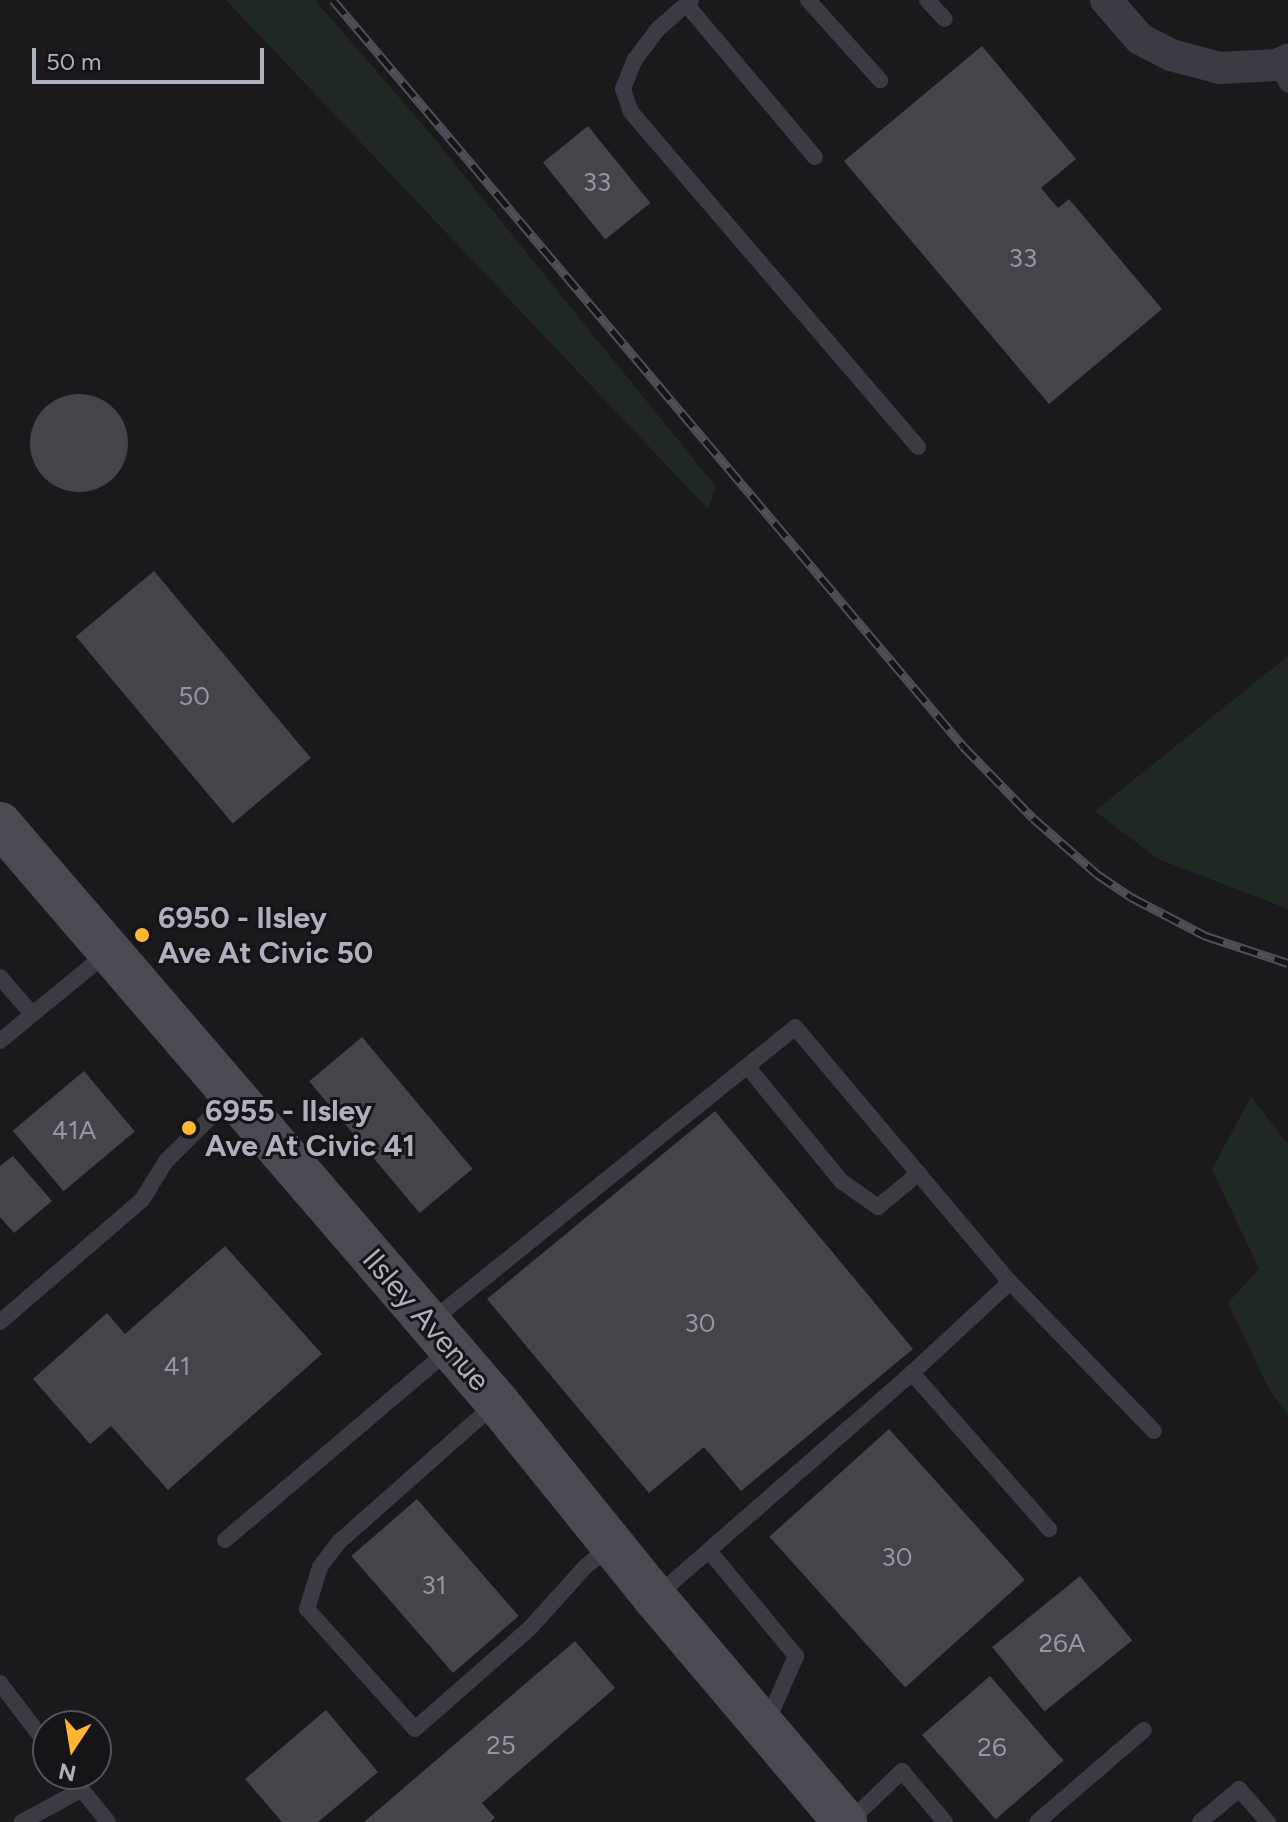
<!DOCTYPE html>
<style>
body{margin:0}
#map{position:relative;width:1288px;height:1822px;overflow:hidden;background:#1a1a1d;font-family:Figtree,sans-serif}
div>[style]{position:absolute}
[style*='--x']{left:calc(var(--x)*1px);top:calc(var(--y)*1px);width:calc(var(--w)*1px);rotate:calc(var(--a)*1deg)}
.green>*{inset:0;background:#202921}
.building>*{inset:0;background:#44454a;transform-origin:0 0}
.round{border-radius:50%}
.lane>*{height:16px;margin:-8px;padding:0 8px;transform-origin:8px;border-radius:8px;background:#3b3c43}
.street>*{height:32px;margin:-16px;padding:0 16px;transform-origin:16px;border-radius:16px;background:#3b3c43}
.secondary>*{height:44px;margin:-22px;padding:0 22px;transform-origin:22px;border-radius:22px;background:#494b53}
.rail>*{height:9px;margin-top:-4.5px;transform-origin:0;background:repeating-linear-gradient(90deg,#151518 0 18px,#4e5058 0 36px);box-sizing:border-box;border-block:2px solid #4e5058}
.dots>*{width:22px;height:22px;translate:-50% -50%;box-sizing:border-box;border:4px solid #151518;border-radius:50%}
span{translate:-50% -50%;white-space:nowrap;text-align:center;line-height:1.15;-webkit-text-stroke:6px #151518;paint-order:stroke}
.number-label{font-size:26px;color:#9297a0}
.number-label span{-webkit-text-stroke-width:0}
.poi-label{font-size:30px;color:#acb2bd;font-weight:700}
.left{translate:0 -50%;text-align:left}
.street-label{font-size:30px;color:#acb2bd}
.north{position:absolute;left:32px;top:1710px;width:80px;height:80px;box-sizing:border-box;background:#151518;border:2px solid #51545a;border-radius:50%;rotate:192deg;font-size:22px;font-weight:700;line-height:32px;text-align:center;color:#acb2bd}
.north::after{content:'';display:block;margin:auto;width:28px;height:36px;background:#ffb731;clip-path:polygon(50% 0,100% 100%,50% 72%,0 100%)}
.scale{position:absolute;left:32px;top:48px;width:232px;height:36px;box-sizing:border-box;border:4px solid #acb2bd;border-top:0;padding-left:10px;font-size:24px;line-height:28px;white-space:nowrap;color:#acb2bd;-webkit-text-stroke:6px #151518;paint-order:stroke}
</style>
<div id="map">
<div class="green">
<div style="clip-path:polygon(226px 0,315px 0,429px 132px,716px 487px,708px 509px)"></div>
<div style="clip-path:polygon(1288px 656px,1288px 909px,1158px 859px,1095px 811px)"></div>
<div style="clip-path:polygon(1251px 1097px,1288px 1144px,1288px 1416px,1267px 1385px,1228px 1303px,1259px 1269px,1212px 1169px)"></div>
</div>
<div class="building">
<div style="clip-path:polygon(982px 46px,1076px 159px,1041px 188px,1058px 208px,1069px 199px,1162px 309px,1049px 404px,844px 161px)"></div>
<div style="left:588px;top:126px;width:99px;height:58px;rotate:51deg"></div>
<div class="round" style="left:30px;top:394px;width:98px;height:98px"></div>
<div style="left:154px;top:571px;width:244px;height:102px;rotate:50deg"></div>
<div style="left:362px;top:1037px;width:172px;height:69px;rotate:50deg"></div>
<div style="left:84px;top:1071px;width:79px;height:93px;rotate:50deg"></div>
<div style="clip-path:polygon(715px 1111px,913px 1349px,741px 1491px,704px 1447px,649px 1493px,487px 1299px)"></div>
<div style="clip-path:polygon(13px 1156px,52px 1201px,14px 1233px,0 1217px,0 1166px)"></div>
<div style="clip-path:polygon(225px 1246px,322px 1354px,168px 1490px,111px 1426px,90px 1444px,33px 1379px,107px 1313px,125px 1334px)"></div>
<div style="left:889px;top:1429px;width:203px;height:161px;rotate:48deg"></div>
<div style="left:417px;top:1499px;width:155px;height:87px;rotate:49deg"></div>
<div style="left:1080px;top:1576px;width:83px;height:113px;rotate:51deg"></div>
<div style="clip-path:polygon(575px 1641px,615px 1688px,482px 1803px,495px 1818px,490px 1822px,364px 1822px)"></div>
<div style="left:990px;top:1676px;width:112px;height:90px;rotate:49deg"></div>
<div style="clip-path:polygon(326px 1710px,378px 1772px,318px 1822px,282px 1822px,245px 1779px)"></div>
</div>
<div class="lane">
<div style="--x:691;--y:0;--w:44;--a:138.7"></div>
<div style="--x:658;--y:29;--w:38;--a:127"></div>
<div style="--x:635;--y:59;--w:32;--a:112"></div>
<div style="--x:623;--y:89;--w:24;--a:71"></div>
<div style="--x:631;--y:112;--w:441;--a:49.4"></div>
<div style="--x:808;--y:0;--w:108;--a:48"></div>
<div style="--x:927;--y:0;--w:26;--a:47"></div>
<div style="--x:686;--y:4;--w:200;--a:49.9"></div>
<div style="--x:1276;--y:65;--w:23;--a:59"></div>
<div style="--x:0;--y:977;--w:49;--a:49.1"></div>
<div style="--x:0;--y:1041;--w:139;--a:-39.4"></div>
<div style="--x:747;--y:1066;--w:149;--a:50.7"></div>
<div style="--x:841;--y:1181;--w:45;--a:35.1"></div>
<div style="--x:878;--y:1207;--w:53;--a:-39.7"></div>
<div style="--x:1010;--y:1282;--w:207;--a:46"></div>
<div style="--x:0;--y:1322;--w:187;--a:-40.7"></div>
<div style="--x:142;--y:1200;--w:46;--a:-58.4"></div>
<div style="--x:166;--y:1161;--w:93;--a:-44.6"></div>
<div style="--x:430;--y:1322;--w:469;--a:-38.9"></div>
<div style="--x:795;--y:1027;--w:334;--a:49.9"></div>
<div style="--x:1010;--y:1282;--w:134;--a:137.1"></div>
<div style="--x:912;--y:1373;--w:341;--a:138.9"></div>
<div style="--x:912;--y:1373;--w:208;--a:48.7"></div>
<div style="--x:496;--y:1403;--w:211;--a:138.5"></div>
<div style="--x:338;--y:1543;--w:30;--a:127"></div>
<div style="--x:320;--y:1567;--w:44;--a:107.2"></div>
<div style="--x:307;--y:1609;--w:161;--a:48"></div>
<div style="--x:415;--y:1729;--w:153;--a:-41.3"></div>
<div style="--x:530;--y:1628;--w:84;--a:-47.9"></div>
<div style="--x:586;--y:1566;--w:31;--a:-38"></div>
<div style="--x:225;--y:1540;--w:295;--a:-40.3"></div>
<div style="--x:710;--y:1552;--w:135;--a:50.4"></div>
<div style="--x:796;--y:1656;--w:72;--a:113.7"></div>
<div style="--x:0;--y:1683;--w:79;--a:52.7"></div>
<div style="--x:69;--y:1774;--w:62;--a:50.9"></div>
<div style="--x:22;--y:1822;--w:67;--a:-28.5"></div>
<div style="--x:849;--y:1822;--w:74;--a:-43.9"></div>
<div style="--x:902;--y:1771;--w:67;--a:49.9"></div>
<div style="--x:1037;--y:1822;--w:141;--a:-40.7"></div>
<div style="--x:1200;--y:1822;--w:51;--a:-40.2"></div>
<div style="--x:1239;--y:1789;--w:44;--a:48.7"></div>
</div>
<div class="street">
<div style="--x:1106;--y:0;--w:52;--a:48.9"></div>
<div style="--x:1140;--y:39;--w:35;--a:27"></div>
<div style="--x:1171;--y:55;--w:51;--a:14.9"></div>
<div style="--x:1220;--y:68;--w:56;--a:-3.1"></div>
<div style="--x:1276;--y:65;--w:13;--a:-23"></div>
</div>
<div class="secondary">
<div style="--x:0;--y:824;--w:762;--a:49.31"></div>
<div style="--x:497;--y:1402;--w:252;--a:51.1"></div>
<div style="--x:655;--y:1598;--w:294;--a:49.7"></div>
</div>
<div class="rail">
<div style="--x:333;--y:0;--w:976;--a:49.82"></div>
<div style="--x:963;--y:746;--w:100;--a:45.8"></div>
<div style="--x:1033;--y:818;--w:85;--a:41.2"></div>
<div style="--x:1097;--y:874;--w:41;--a:34.1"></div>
<div style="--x:1131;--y:897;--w:85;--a:27.5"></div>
<div style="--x:1206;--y:936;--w:86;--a:18.2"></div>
</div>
<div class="dots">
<div style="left:142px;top:935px;background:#ffb731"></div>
<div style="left:189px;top:1128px;background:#ffb731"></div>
</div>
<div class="number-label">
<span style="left:597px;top:183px">33</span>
<span style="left:1023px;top:259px">33</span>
<span style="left:194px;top:697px">50</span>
<span style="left:74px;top:1131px">41A</span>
<span style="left:700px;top:1324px">30</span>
<span style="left:177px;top:1367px">41</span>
<span style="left:897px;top:1558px">30</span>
<span style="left:434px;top:1586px">31</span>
<span style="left:1062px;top:1644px">26A</span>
<span style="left:501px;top:1746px">25</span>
<span style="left:992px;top:1748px">26</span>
</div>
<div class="poi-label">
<span class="left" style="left:158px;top:935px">6950 - Ilsley<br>Ave At Civic 50</span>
<span class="left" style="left:205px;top:1128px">6955 - Ilsley<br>Ave At Civic 41</span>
</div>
<div class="street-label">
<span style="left:426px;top:1320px;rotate:49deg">Ilsley Avenue</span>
</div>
<div class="north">N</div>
<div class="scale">50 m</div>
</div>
